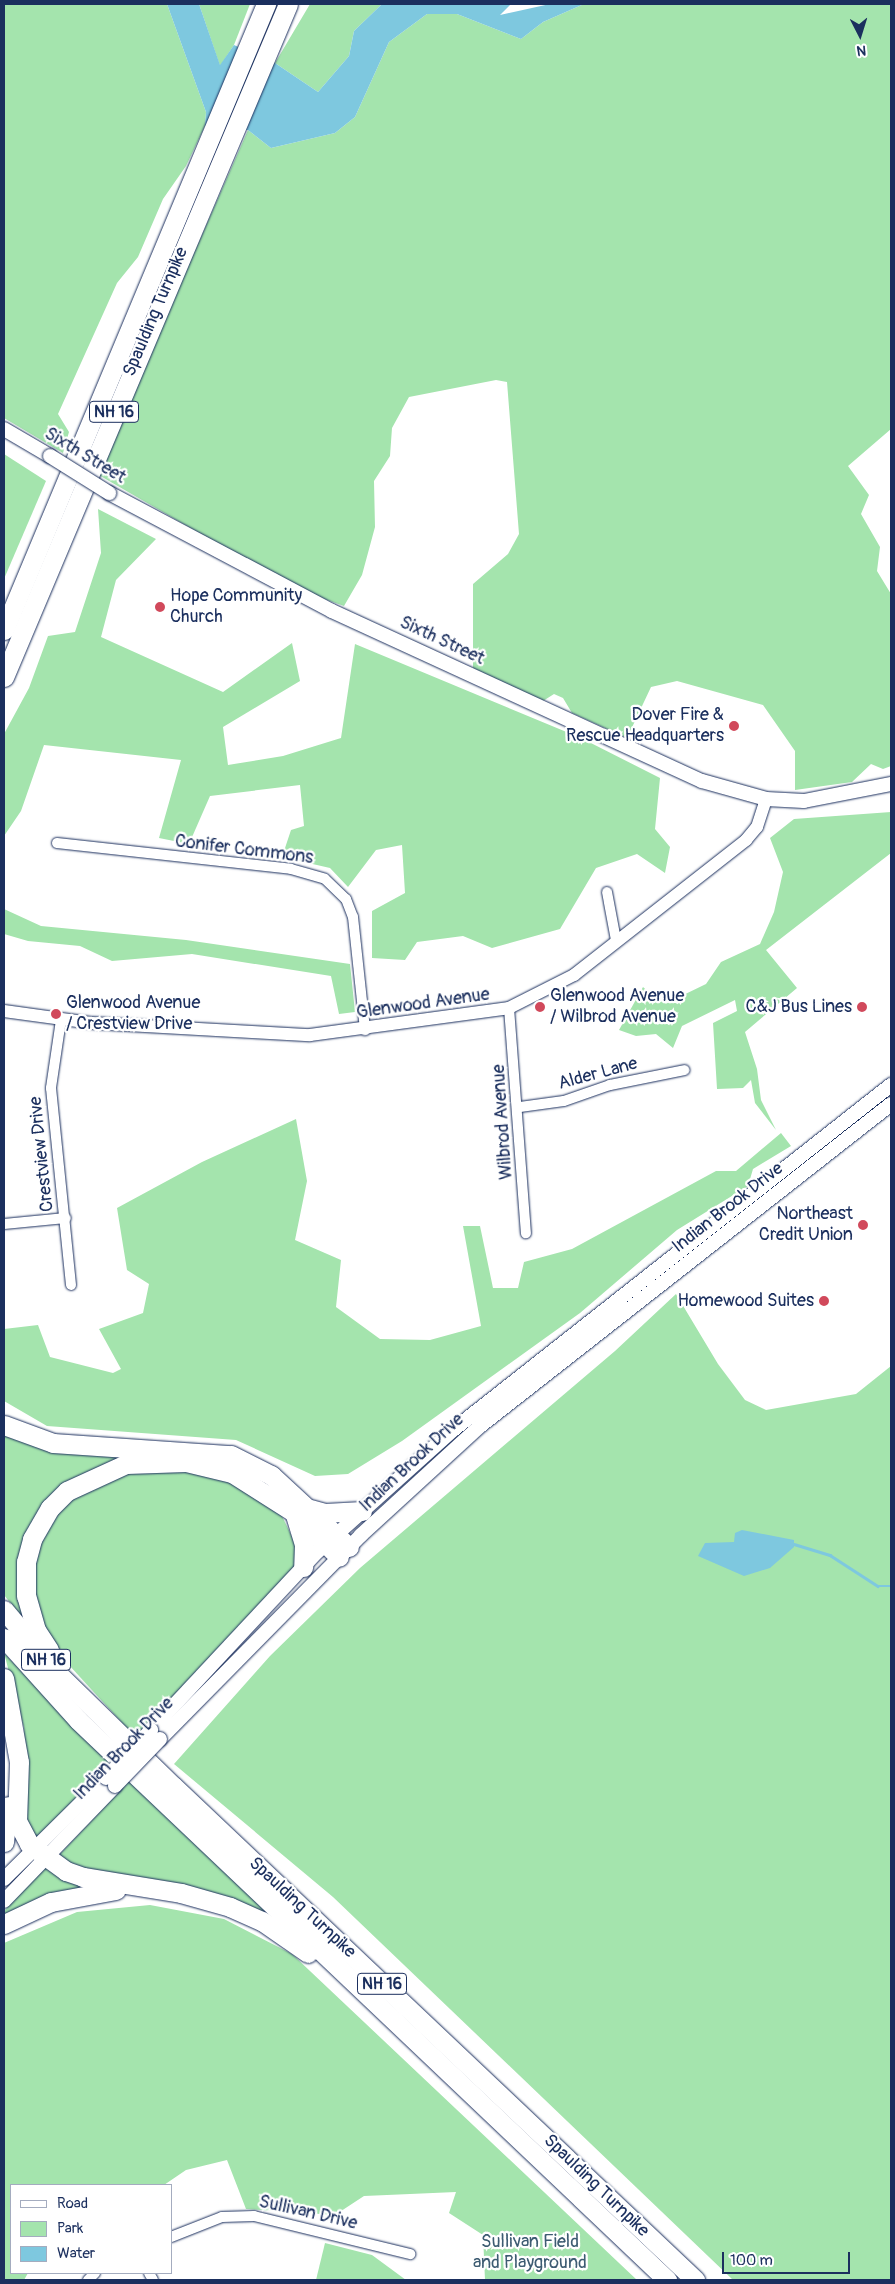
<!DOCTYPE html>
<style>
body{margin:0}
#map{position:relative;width:895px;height:2284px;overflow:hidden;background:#fff;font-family:Pangolin,sans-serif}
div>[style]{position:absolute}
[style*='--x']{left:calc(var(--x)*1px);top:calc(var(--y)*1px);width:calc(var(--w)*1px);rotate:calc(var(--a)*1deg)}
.green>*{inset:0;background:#a4e4ad}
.water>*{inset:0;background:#7ec8df}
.stream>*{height:2.5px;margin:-1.25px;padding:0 1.25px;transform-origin:1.25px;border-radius:1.25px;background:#7ec8df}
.roads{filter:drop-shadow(0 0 1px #1b2f5e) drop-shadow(0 0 1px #1b2f5e)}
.minor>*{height:10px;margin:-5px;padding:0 5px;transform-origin:5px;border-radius:5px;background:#fff}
.tertiary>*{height:12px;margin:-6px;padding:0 6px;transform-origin:6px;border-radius:6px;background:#fff}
.secondary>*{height:14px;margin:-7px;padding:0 7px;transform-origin:7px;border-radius:7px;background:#fff}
.motorway>*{height:19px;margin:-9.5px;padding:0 9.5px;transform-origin:9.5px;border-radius:9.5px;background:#fff}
.bridges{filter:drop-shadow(0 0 1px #1b2f5e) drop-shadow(0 0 1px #1b2f5e)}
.secondary-bridge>*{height:14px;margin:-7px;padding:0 7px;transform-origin:7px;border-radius:7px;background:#fff}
.dots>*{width:14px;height:14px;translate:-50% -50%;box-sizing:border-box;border:2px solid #fff;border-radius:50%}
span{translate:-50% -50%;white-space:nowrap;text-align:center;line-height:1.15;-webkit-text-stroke:4.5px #fff;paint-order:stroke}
.shield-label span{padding:1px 4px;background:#fff;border:1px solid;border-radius:4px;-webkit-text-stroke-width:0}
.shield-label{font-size:16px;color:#1b2f5e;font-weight:700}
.street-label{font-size:18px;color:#1b2f5e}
.poi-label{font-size:18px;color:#1b2f5e}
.left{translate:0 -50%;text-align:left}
.right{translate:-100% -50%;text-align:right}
.park-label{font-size:18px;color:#3d5c72}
.frame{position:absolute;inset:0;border:5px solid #1b2f5e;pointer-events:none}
.legend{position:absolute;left:10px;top:2184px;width:162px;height:90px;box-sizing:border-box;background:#fff;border:1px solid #a4acbf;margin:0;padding:6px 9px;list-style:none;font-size:15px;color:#1b2f5e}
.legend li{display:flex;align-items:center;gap:10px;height:25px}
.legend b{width:25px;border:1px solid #a4acbf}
.north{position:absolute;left:835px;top:10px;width:50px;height:50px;-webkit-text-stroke:4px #fff;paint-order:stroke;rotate:175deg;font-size:14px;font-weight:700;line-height:20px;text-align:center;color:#1b2f5e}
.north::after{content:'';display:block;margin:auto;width:18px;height:22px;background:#1b2f5e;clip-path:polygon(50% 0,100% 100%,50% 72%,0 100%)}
.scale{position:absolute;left:722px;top:2252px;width:128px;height:22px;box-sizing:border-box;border:2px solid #1b2f5e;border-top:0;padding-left:6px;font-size:15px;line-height:18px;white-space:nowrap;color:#1b2f5e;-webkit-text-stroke:4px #fff;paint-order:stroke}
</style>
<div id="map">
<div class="green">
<div style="clip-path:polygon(4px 4px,167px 4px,206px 112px,205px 126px,186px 166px,163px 199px,138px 257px,117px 283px,58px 414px,69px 432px,63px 453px,4px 418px)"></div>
<div style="clip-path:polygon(199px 4px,250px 4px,234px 45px,220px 66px)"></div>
<div style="clip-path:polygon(310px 4px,382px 4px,354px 31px,349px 56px,318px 92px,275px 63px)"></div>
<div style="clip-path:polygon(584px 4px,891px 4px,891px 429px,848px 466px,869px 495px,861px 514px,880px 547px,877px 571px,891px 594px,891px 766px,883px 769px,871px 764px,852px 782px,795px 790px,795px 751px,763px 705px,677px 681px,651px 687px,627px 738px,572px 713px,563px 698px,554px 694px,543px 701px,473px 668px,473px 584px,508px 554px,519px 534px,507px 382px,496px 380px,409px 397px,392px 428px,390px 456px,374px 481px,375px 527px,362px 575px,344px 606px,296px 589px,97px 474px,248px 130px,271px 148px,335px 133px,355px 117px,389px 42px,427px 14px,457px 14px,521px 39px,543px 22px)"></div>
<div style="clip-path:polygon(4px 454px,46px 481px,4px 579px)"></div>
<div style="clip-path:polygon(98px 509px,156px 539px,116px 580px,101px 637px,223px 692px,292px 643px,300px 681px,223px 727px,228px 765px,283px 756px,341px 738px,355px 644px,581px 738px,660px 778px,655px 829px,670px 847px,665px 873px,637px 854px,596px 868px,560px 929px,492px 948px,463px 936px,417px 942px,405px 960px,372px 958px,372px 911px,405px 893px,402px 845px,376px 850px,348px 887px,330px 868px,282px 857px,291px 830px,304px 826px,300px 785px,210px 796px,189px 844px,159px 838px,181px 760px,44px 745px,21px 811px,4px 836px,4px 734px,29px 688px,48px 636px,75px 632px,101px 553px)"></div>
<div style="clip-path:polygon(891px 812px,891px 853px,766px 950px,797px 988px,745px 1032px,757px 1069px,761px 1100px,776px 1130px,755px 1103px,751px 1080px,743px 1088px,717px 1089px,713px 1023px,737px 1011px,735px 1000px,682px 1026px,673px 1048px,656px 1034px,636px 1036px,619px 1030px,643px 987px,659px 1002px,673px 1000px,706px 984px,721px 962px,760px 944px,774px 912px,783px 872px,770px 838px,794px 819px)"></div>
<div style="clip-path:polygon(4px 909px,41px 926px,186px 940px,350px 964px,355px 1012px,339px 1014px,331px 976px,192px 954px,112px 961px,80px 946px,28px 941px,4px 934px)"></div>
<div style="clip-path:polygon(296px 1119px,307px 1181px,295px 1240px,341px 1260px,336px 1307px,380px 1339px,430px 1340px,481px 1326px,463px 1226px,480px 1226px,493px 1288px,518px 1288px,524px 1262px,572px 1249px,716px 1171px,736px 1171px,781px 1133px,791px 1146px,753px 1169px,748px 1186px,677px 1230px,580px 1313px,402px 1441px,348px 1474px,315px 1476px,236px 1440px,47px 1426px,4px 1401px,4px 1329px,38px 1325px,50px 1357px,113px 1373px,121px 1369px,99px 1329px,143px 1313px,149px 1284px,127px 1270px,117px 1208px,202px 1162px)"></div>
<div style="clip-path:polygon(676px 1294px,718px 1364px,745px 1400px,766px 1410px,856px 1394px,891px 1366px,891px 2280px,733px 2280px,333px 1897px,174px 1764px,270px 1656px,360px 1568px,615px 1351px)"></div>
<div style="clip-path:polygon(4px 1427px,223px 1460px,281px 1490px,162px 1457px,46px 1509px,24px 1620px,4px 1595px)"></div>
<div style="clip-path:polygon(159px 1467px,229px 1479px,281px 1514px,300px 1553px,293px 1569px,135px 1737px,46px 1640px,29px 1564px,53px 1511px,98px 1478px)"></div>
<div style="clip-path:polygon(4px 1653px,110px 1762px,36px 1840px,26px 1827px,24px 1728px)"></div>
<div style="clip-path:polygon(130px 1780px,280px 1923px,78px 1872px,59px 1855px)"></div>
<div style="clip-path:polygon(47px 1865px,98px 1884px,4px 1917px,4px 1911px)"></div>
<div style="clip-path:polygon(150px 1905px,224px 1919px,292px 1954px,637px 2280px,485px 2280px,483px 2235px,449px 2213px,456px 2192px,364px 2196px,335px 2215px,246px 2209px,227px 2160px,186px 2170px,164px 2185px,11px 2185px,11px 2273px,28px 2273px,24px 2280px,4px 2280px,4px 1943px,77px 1912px)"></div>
<div style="clip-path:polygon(325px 2243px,372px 2255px,406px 2280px,316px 2280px)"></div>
</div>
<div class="water">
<div style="clip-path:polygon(167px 4px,199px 4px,220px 65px,234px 45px,275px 63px,318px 92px,349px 56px,354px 31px,382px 4px,511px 4px,500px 15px,550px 4px,584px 4px,543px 22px,521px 39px,457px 14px,427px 14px,389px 42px,355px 117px,335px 133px,271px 148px,248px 130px,205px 126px,206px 112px)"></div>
<div style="clip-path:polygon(742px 1530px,794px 1540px,794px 1547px,770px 1568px,744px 1576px,698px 1556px,705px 1543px,734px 1542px,735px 1533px)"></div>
</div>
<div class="stream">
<div style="--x:794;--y:1544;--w:38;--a:17"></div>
<div style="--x:830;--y:1555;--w:57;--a:32.9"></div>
<div style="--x:878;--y:1586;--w:13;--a:0"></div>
</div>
<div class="roads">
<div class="minor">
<div style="--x:57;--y:843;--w:235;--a:6.3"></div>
<div style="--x:291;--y:869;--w:35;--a:16"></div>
<div style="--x:325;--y:879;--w:29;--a:44"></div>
<div style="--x:346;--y:899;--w:19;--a:69"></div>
<div style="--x:353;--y:917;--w:114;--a:83.9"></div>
<div style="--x:607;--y:892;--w:49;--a:79.4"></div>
<div style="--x:509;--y:1008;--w:226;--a:85.7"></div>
<div style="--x:61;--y:1020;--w:69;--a:98.4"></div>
<div style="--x:51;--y:1088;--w:198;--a:84.2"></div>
<div style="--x:520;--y:1107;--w:44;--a:-7.8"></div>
<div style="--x:564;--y:1101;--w:49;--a:-19.2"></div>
<div style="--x:610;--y:1085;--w:76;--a:-11.3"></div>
<div style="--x:4;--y:1224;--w:62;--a:-5.5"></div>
<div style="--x:171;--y:2237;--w:55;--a:-21.4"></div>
<div style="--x:222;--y:2217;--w:32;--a:-2"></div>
<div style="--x:254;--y:2216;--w:161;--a:13.7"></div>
<div style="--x:149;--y:2273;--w:8;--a:60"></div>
<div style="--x:88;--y:2280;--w:10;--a:-45"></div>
</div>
<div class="tertiary">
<div style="--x:4;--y:1011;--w:89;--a:7.8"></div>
<div style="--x:92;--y:1023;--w:218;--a:3.2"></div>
<div style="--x:310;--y:1035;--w:201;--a:-7.7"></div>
<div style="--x:509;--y:1008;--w:73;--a:-26.9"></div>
<div style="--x:574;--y:975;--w:219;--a:-38.1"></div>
<div style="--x:746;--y:840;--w:17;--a:-50"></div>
<div style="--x:757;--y:827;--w:29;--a:-72"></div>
</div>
<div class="secondary">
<div style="--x:4;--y:429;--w:53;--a:30.4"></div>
<div style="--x:109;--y:493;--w:252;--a:27.9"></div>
<div style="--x:332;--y:611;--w:407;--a:24.7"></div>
<div style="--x:702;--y:781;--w:66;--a:15.7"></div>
<div style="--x:766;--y:799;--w:38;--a:3"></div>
<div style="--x:804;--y:801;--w:89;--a:-11.1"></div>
<div style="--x:151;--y:1730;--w:245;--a:-47"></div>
<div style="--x:318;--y:1551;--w:181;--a:-41.9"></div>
<div style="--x:453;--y:1430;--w:558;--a:-38.23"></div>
<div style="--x:160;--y:1739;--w:286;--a:-45.4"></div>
<div style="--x:361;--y:1535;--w:161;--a:-42.5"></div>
<div style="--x:480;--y:1426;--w:522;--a:-38.08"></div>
<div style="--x:4;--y:1879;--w:144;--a:-44.7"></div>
<div style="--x:4;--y:1901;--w:160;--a:-46"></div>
</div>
<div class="motorway">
<div style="--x:4;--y:630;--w:679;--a:-67.29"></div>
<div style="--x:4;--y:677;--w:730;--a:-67.12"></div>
<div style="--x:4;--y:1425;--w:52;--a:20.2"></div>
<div style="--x:53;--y:1443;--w:178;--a:3.9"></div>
<div style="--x:231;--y:1455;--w:45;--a:26.6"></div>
<div style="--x:271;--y:1475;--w:106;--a:42.7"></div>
<div style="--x:310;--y:1509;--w:16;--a:15"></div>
<div style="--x:325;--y:1513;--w:37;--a:-3"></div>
<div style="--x:295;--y:1515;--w:30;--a:73"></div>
<div style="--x:304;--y:1544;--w:23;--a:92"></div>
<div style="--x:4;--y:1610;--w:81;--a:50"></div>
<div style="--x:56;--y:1672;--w:163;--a:44.3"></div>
<div style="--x:173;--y:1786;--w:719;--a:43.42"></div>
<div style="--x:4;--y:1638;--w:110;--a:47.9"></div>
<div style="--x:78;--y:1720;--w:813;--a:43.55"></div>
<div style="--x:49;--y:1650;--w:24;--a:-123"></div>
<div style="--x:36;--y:1630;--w:35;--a:-106"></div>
<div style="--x:26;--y:1596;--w:34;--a:-90"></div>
<div style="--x:26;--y:1562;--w:24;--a:-75"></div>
<div style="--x:32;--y:1539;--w:36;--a:-60"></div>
<div style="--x:50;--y:1508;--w:24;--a:-45"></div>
<div style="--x:67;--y:1491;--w:65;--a:-24.6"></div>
<div style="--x:126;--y:1464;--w:60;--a:-1.9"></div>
<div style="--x:186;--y:1462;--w:47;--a:13.4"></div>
<div style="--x:232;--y:1473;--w:75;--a:32.4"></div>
<div style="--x:295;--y:1513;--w:62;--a:45"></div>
<div style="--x:4;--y:1678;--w:85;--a:79.9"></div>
<div style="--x:19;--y:1762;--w:59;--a:91.9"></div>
<div style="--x:17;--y:1821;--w:26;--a:62"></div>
<div style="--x:29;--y:1844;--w:46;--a:36.1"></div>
<div style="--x:66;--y:1871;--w:18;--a:19"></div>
<div style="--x:83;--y:1877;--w:99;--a:9.3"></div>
<div style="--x:181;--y:1893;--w:51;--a:15.9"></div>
<div style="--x:230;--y:1907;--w:35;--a:24"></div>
<div style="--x:262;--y:1921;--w:56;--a:34.8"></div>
<div style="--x:4;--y:1842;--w:36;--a:-84"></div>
<div style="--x:4;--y:1924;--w:52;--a:-25.1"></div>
<div style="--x:51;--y:1902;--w:66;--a:-10.5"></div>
</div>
</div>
<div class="bridges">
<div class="secondary-bridge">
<div style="--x:50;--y:456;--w:70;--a:32.1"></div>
<div style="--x:106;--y:1778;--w:66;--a:-46.8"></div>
<div style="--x:115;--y:1786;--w:65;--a:-46.2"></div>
</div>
</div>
<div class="dots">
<div style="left:160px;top:607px;background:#d1495b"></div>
<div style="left:734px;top:726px;background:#d1495b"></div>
<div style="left:540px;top:1007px;background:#d1495b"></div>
<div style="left:862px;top:1007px;background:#d1495b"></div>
<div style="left:56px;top:1014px;background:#d1495b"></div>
<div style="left:863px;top:1225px;background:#d1495b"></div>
<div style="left:824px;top:1301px;background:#d1495b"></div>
</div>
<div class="shield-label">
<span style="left:114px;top:412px">NH 16</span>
<span style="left:46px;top:1660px">NH 16</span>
<span style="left:382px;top:1984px">NH 16</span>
</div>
<div class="street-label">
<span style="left:156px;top:312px;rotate:-67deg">Spaulding Turnpike</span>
<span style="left:85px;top:456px;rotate:31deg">Sixth Street</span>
<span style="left:442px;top:641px;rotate:25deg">Sixth Street</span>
<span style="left:244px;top:850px;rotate:7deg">Conifer Commons</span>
<span style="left:423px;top:1004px;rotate:-8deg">Glenwood Avenue</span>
<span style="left:598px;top:1074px;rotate:-15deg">Alder Lane</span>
<span style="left:503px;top:1122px;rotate:-94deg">Wilbrod Avenue</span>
<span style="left:42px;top:1154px;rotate:-96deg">Crestview Drive</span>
<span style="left:728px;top:1208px;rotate:-38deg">Indian Brook Drive</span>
<span style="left:412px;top:1463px;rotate:-43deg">Indian Brook Drive</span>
<span style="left:124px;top:1749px;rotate:-46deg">Indian Brook Drive</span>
<span style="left:302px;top:1908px;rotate:43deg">Spaulding Turnpike</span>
<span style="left:596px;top:2186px;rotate:44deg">Spaulding Turnpike</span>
<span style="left:308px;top:2213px;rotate:13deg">Sullivan Drive</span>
</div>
<div class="poi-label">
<span class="left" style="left:170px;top:607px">Hope Community<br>Church</span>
<span class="right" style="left:724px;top:726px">Dover Fire &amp;<br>Rescue Headquarters</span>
<span class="left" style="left:550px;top:1007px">Glenwood Avenue<br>/ Wilbrod Avenue</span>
<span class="left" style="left:66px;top:1014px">Glenwood Avenue<br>/ Crestview Drive</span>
<span class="right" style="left:852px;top:1007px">C&amp;J Bus Lines</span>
<span class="right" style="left:853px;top:1225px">Northeast<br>Credit Union</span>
<span class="right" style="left:814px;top:1301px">Homewood Suites</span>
</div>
<div class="park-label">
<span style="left:530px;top:2253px">Sullivan Field<br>and Playground</span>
</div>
<div class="frame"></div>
<ul class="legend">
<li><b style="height:6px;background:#fff"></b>Road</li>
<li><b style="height:14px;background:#a4e4ad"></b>Park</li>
<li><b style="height:14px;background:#7ec8df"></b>Water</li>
</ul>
<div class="north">N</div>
<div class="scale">100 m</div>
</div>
